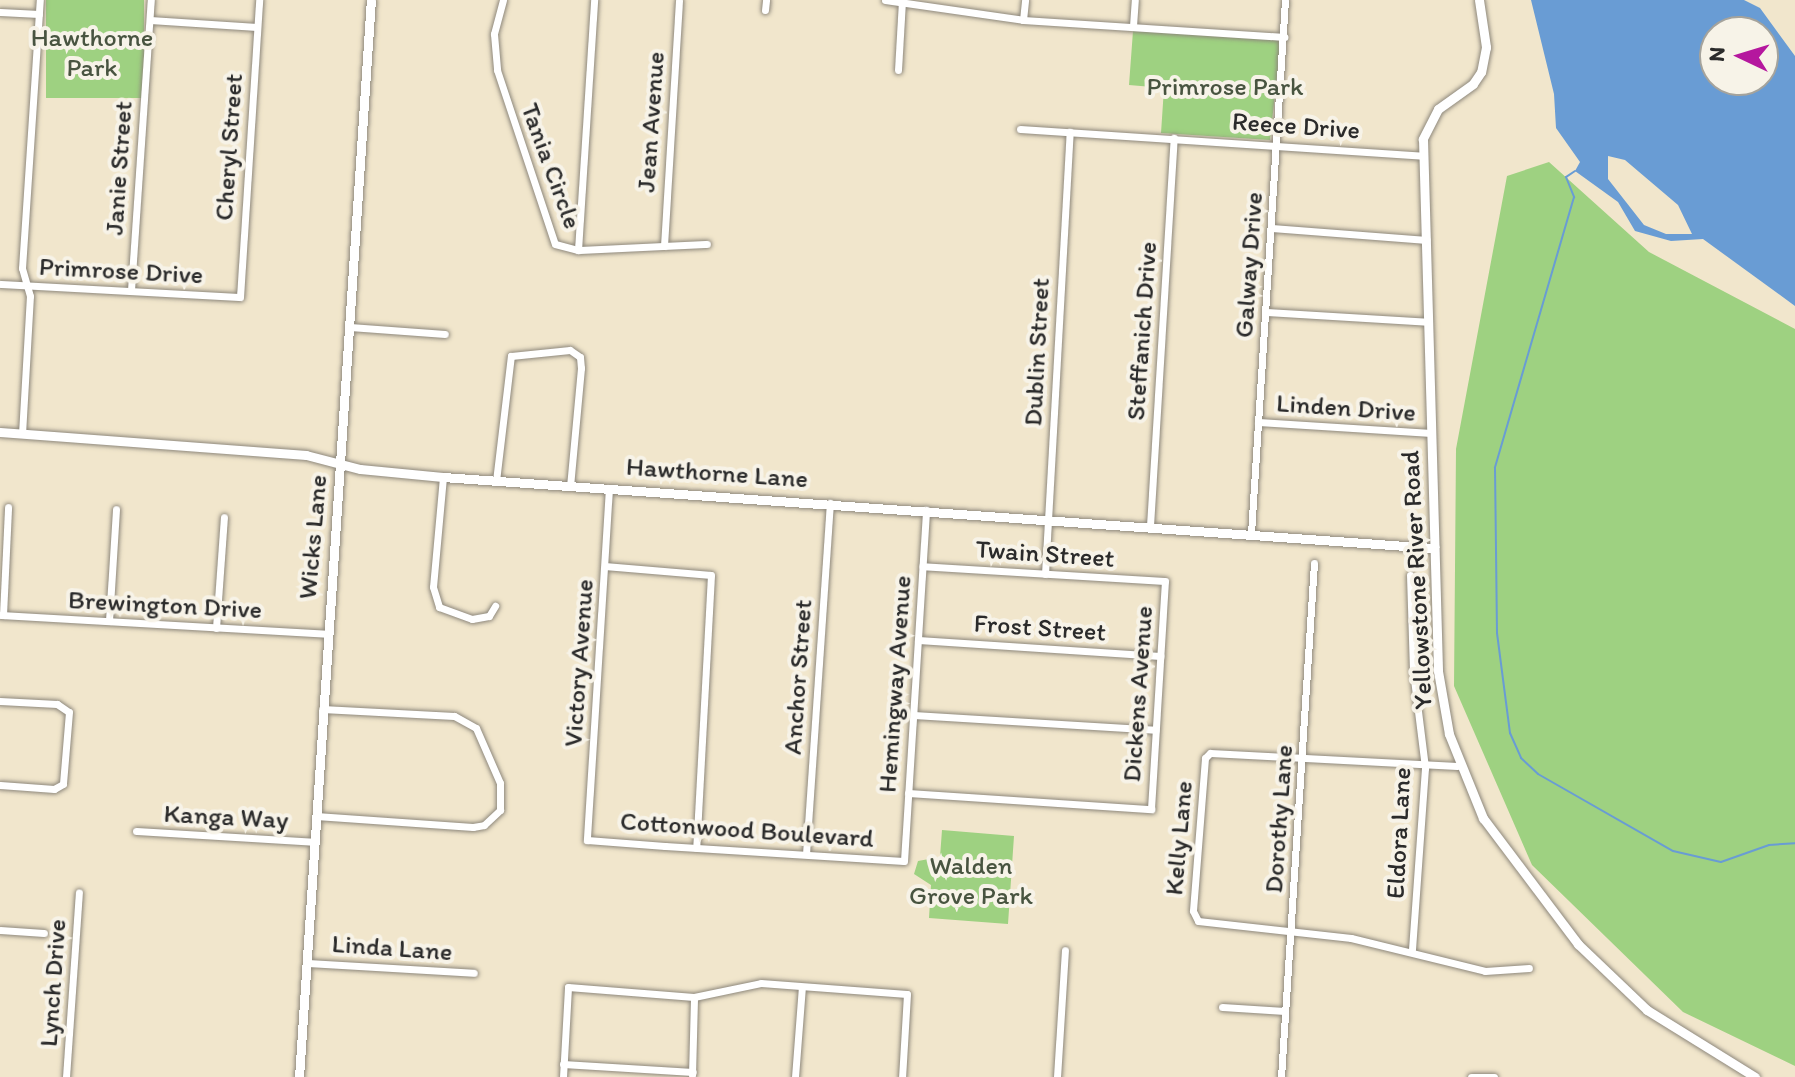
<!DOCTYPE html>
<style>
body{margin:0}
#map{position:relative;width:1795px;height:1077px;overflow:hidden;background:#f1e6cc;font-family:Itim,sans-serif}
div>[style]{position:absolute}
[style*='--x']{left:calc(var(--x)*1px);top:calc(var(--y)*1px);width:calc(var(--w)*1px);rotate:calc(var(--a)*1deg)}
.green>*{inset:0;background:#9ed181;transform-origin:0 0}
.water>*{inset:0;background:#699cd4}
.stream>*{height:2px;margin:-1px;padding:0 1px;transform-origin:1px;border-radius:1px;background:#699cd4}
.roads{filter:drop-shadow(0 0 2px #8e887c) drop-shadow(0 0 2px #8e887c)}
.minor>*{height:7px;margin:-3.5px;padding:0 3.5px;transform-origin:3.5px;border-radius:3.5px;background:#fff}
.tertiary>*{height:9px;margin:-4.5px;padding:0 4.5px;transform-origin:4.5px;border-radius:4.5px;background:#fff}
span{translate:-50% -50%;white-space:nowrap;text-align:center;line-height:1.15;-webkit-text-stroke:8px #f7f3e8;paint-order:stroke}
.park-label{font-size:26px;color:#485440}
.street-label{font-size:26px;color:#2b2b2b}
.north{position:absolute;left:1699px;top:16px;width:80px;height:80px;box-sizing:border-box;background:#f7f3e8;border:2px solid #a5a39c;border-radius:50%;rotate:274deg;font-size:22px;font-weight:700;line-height:32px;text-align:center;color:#2b2b2b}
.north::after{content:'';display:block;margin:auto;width:28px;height:36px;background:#b5179e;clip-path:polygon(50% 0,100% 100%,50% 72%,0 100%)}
</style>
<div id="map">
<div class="green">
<div style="left:46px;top:0;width:98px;height:98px"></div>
<div style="clip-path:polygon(1133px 31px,1281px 39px,1270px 140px,1161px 133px,1164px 88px,1129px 85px)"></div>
<div style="clip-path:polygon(1549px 162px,1649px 252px,1795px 329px,1795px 1066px,1683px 1012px,1532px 865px,1454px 686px,1456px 449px,1507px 176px)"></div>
<div style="clip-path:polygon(942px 830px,1014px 836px,1008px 924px,929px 918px,931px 885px,914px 874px,918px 861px,940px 857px)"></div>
</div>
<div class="water">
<div style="clip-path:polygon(evenodd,1531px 0,1744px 0,1760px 8px,1795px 56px,1795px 306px,1703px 239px,1671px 241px,1635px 231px,1618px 202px,1575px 171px,1580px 162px,1556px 128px,1554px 94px,1531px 0,1715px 32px,1763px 32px,1763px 80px,1715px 80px,1715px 32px,1531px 0,1608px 156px,1625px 160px,1678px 205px,1692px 234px,1666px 234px,1644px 225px,1608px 179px,1608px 156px)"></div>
</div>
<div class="stream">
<div style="--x:1575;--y:171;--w:11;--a:146"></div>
<div style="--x:1566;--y:177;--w:22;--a:68"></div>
<div style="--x:1574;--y:197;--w:282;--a:106.3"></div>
<div style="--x:1495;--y:468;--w:165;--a:89.3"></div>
<div style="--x:1497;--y:633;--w:101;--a:82.6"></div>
<div style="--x:1510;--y:733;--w:27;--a:66"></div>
<div style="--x:1521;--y:758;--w:23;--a:43"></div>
<div style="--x:1538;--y:774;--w:155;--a:29.7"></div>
<div style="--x:1673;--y:851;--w:49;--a:12.9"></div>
<div style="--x:1721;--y:862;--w:51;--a:-19.5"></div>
<div style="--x:1769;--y:845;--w:26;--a:-4"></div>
</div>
<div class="roads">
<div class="minor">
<div style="--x:503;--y:0;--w:35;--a:105"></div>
<div style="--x:494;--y:34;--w:36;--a:85"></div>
<div style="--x:497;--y:70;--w:183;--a:71.6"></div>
<div style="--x:555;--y:244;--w:24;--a:15"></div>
<div style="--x:578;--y:250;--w:129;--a:-2.7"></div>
<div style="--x:885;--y:0;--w:139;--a:8.2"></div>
<div style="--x:1023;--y:20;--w:262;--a:3.7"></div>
<div style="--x:765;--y:10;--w:10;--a:-84"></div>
<div style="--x:0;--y:12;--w:39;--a:3"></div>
<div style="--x:150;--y:20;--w:107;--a:3.7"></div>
<div style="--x:1023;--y:20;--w:20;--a:-84"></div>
<div style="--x:1133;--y:26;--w:26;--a:-86"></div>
<div style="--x:898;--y:70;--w:70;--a:-86.7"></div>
<div style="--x:1020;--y:129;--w:404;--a:3.8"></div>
<div style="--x:1272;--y:228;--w:155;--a:4.4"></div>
<div style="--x:664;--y:246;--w:246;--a:-86.5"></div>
<div style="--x:578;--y:250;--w:251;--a:-86.3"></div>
<div style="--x:0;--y:284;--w:240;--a:3.1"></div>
<div style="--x:240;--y:297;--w:298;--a:-86.3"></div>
<div style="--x:131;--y:290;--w:291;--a:-86.1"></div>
<div style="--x:1266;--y:312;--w:162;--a:3.5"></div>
<div style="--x:350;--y:327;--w:95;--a:4.2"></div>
<div style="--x:1258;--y:422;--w:174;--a:3.6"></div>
<div style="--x:22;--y:434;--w:138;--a:-86.7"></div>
<div style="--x:30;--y:296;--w:29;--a:-106"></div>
<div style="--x:22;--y:268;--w:269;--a:-86.2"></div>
<div style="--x:443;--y:477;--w:110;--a:95.2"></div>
<div style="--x:433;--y:587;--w:21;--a:73"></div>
<div style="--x:439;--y:607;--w:35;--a:20"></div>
<div style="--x:472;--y:619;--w:17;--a:-10"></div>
<div style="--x:489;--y:616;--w:12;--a:-59"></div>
<div style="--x:496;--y:481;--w:126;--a:-83.2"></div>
<div style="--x:511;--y:356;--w:59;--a:-5.8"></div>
<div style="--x:570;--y:350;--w:12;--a:35"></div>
<div style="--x:580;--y:357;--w:11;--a:85"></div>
<div style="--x:581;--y:368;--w:119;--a:95.3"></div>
<div style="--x:609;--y:488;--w:353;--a:93.6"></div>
<div style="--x:587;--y:840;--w:78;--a:4.4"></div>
<div style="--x:665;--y:846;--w:239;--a:3.6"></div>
<div style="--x:904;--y:861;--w:352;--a:-86.4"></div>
<div style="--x:1150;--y:526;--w:389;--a:-86.5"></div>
<div style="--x:1251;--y:533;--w:534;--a:-86.35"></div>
<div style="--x:605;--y:566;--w:106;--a:4.9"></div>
<div style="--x:711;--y:575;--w:273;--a:93.1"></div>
<div style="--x:1045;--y:574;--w:443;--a:-86.8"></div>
<div style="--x:1410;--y:575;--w:96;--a:88.2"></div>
<div style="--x:1413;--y:671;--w:98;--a:82.9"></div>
<div style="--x:1425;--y:768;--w:182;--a:94.1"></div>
<div style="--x:0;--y:615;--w:328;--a:3.3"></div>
<div style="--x:3;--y:615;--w:108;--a:-87.3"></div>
<div style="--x:109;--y:621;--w:112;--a:-86.4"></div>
<div style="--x:216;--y:628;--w:111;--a:-85.9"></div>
<div style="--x:918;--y:640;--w:243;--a:3.8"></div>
<div style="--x:0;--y:701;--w:57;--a:3"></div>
<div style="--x:57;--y:704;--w:14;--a:34"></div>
<div style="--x:69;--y:712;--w:72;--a:94.8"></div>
<div style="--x:63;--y:784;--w:10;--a:151"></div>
<div style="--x:54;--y:789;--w:54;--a:-175.8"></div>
<div style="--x:913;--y:715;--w:243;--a:3.5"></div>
<div style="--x:1457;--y:766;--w:247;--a:-177"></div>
<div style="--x:1210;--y:753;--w:7;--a:135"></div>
<div style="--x:1205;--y:758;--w:153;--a:94.5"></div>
<div style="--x:1193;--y:911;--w:11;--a:63"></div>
<div style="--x:1198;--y:921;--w:154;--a:6.3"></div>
<div style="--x:1351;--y:938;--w:138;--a:13.8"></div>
<div style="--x:1485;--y:971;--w:44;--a:-3.9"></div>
<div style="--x:908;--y:793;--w:244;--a:3.8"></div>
<div style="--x:1151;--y:809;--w:228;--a:-86.5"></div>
<div style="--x:1165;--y:581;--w:243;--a:-176.5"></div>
<div style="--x:316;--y:816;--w:157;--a:4"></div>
<div style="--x:473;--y:827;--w:11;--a:-10"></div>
<div style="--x:484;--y:825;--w:22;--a:-43"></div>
<div style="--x:500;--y:810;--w:27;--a:-90"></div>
<div style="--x:500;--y:783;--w:60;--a:-113.6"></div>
<div style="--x:476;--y:728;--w:25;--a:-151"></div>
<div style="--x:454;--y:716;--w:132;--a:-177"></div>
<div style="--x:136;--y:831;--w:178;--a:3.5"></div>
<div style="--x:806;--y:854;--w:352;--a:-86.1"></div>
<div style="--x:0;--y:930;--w:44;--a:3.9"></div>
<div style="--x:307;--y:963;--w:167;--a:3.4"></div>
<div style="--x:1222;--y:1007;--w:63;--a:3.6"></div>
<div style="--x:563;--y:1064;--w:130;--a:3.5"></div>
<div style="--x:692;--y:1075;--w:78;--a:-88.5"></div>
<div style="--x:66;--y:1077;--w:185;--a:-86"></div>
<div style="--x:563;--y:1077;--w:90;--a:-86.8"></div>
<div style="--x:568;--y:987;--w:126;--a:4.5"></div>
<div style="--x:694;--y:997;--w:68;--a:-11.8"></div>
<div style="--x:761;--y:983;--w:146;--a:4.3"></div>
<div style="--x:907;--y:994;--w:83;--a:93.4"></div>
<div style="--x:795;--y:1077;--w:90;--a:-85.6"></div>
<div style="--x:1057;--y:1077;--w:127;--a:-86.4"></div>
<div style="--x:1281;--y:1077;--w:515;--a:-86.33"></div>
<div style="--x:1471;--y:1077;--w:23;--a:0"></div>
</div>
<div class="tertiary">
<div style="--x:1479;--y:0;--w:48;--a:81.5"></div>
<div style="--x:1486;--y:47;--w:25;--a:101"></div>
<div style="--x:1481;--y:72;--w:14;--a:124"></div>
<div style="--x:1473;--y:84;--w:43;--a:144.5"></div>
<div style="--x:1438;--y:109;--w:34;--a:117"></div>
<div style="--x:1423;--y:139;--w:532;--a:88.38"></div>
<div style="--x:1438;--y:671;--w:64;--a:80.1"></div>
<div style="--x:1449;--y:734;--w:91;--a:68"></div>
<div style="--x:1483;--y:818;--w:158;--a:53"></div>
<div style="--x:1578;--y:944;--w:95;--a:43.7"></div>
<div style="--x:1647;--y:1010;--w:127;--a:31.8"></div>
<div style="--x:0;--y:432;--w:307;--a:4.3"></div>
<div style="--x:306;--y:455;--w:56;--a:14.5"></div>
<div style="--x:360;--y:469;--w:83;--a:5.5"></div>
<div style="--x:443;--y:477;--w:994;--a:4.1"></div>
<div style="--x:299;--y:1077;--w:1079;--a:-86.18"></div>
</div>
</div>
<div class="park-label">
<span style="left:92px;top:53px">Hawthorne<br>Park</span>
<span style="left:1225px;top:87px">Primrose Park</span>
<span style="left:971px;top:881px">Walden<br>Grove Park</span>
</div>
<div class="street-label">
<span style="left:651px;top:122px;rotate:-86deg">Jean Avenue</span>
<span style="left:1296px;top:126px;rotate:4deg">Reece Drive</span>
<span style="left:229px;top:147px;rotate:-86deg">Cheryl Street</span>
<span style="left:551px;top:166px;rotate:70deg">Tania Circle</span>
<span style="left:119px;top:168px;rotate:-86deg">Janie Street</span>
<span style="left:1249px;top:265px;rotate:-86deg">Galway Drive</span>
<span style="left:121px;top:271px;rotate:3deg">Primrose Drive</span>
<span style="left:1142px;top:331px;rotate:-86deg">Steffanich Drive</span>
<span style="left:1037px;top:352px;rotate:-87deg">Dublin Street</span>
<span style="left:1346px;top:408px;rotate:4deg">Linden Drive</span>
<span style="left:717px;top:473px;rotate:4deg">Hawthorne Lane</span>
<span style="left:313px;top:537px;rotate:-85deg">Wicks Lane</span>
<span style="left:1045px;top:554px;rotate:4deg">Twain Street</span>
<span style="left:1417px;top:580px;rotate:-93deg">Yellowstone River Road</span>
<span style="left:165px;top:605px;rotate:3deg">Brewington Drive</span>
<span style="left:1040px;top:628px;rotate:4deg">Frost Street</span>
<span style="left:579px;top:663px;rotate:-86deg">Victory Avenue</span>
<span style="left:798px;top:677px;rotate:-86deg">Anchor Street</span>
<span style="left:895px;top:684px;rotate:-86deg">Hemingway Avenue</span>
<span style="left:1138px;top:694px;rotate:-86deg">Dickens Avenue</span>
<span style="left:226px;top:817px;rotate:3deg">Kanga Way</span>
<span style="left:1279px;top:819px;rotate:-86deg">Dorothy Lane</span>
<span style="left:747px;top:830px;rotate:4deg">Cottonwood Boulevard</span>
<span style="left:1399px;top:833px;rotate:-87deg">Eldora Lane</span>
<span style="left:1179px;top:838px;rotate:-85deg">Kelly Lane</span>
<span style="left:392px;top:948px;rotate:4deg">Linda Lane</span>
<span style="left:53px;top:983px;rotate:-86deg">Lynch Drive</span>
</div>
<div class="north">N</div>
</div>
